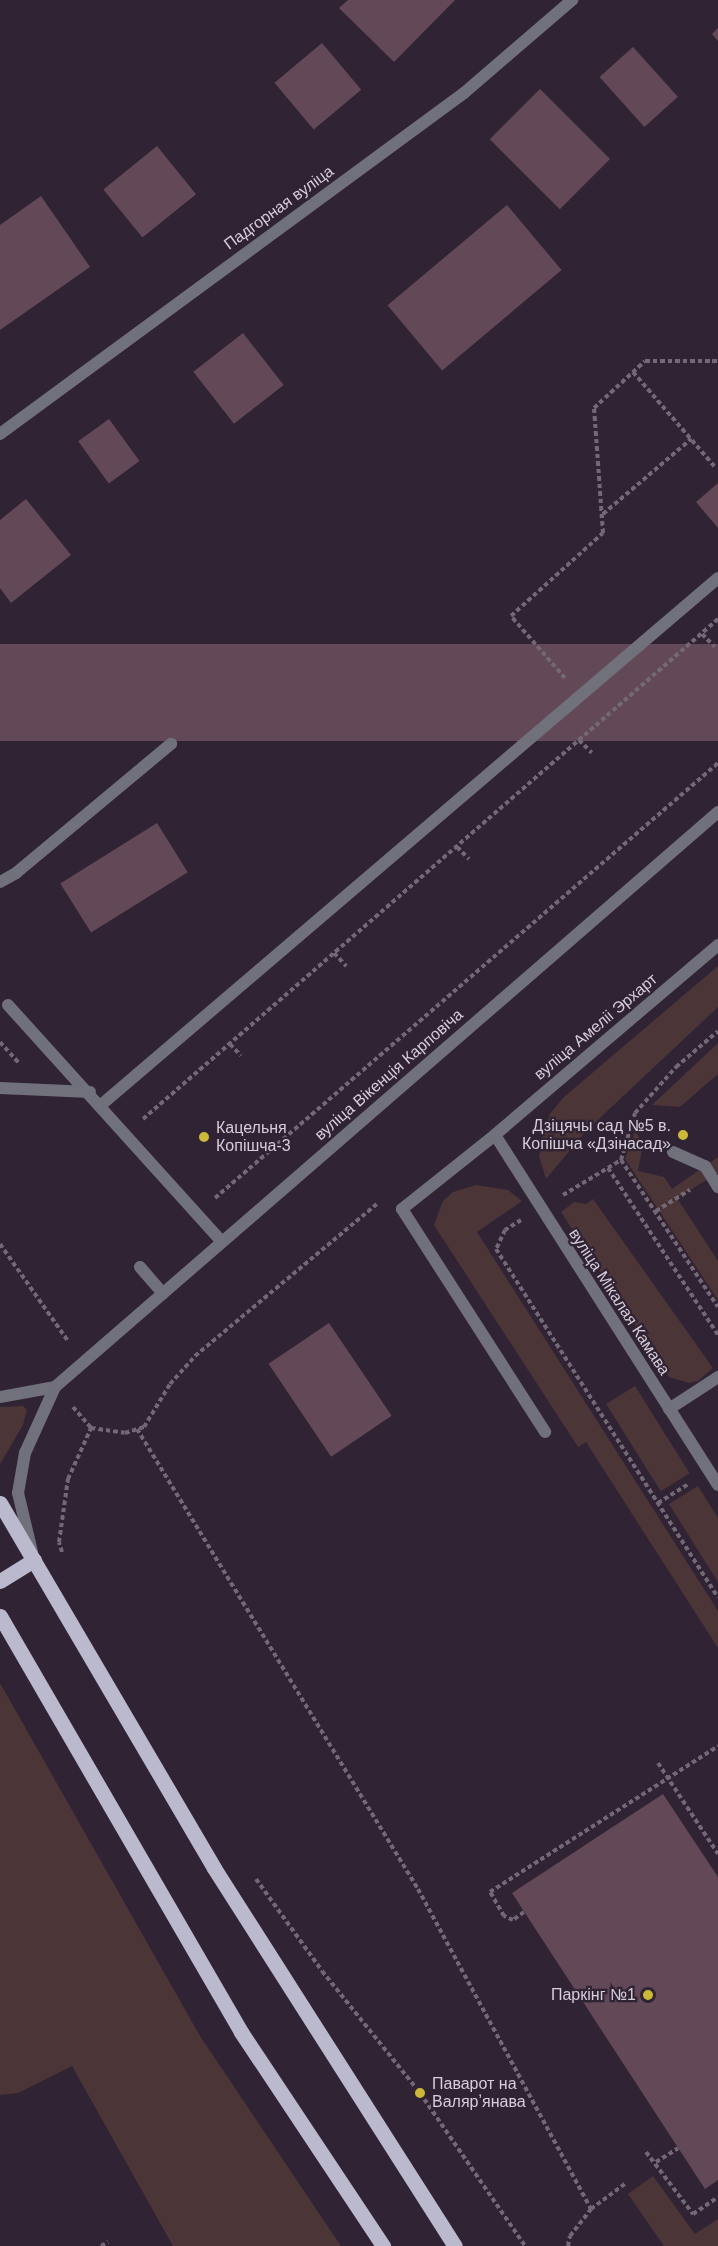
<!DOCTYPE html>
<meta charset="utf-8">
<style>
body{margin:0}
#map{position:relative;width:718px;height:2246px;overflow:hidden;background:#302334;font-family:Helvetica,sans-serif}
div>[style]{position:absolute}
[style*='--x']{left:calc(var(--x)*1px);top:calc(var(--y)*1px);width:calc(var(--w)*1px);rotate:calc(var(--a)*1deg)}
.green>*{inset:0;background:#4b3537;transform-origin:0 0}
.building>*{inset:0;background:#634957;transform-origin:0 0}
.path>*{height:4px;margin-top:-2px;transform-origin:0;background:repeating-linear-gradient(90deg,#736876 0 4.5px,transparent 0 7.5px)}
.service>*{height:12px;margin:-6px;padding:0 6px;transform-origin:6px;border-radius:6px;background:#71717b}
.minor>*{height:12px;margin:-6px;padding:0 6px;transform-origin:6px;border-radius:6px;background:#71717b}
.primary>*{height:15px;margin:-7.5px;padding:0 7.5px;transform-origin:7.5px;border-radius:7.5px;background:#bab9ce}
.dots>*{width:16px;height:16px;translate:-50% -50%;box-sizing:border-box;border:3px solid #302334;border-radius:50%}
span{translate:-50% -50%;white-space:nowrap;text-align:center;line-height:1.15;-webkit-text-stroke:4.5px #302334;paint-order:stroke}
.street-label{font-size:16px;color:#d6ced9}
.poi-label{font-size:16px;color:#d6ced9}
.right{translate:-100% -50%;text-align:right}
.left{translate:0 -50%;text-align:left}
</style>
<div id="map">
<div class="green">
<div style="clip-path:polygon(718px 966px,718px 1007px,585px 1132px,546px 1179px,539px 1156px,543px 1134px,550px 1114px,564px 1097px)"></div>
<div style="clip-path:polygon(718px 1043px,718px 1074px,680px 1107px,652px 1105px)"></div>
<div style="clip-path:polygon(635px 1131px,643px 1144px,638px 1171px,664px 1177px,672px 1189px,718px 1157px,718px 1173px,677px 1198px,718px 1261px,718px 1300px,625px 1159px)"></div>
<div style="clip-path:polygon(476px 1185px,508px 1190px,522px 1201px,477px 1232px,718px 1611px,718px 1648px,586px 1442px,578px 1447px,434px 1225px,443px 1201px,453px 1192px)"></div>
<div style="clip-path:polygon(593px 1199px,713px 1368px,698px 1381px,689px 1383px,669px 1377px,561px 1212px,574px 1202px,586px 1204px)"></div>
<div style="left:635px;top:1386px;width:103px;height:34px;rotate:58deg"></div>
<div style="clip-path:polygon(23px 1406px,27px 1410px,23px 1425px,0 1464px,0 1407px)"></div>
<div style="clip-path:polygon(698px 1486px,718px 1518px,718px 1582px,669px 1504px)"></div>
<div style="clip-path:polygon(0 1683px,200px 2036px,341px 2246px,173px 2246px,72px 2066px,18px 2093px,0 2095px)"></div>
<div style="clip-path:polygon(653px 2176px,695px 2234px,718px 2219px,718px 2246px,664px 2246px,628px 2194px)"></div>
</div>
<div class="building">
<div style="clip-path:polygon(348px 0,455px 0,394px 62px,339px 8px)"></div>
<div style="clip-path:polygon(718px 28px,718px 41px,712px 34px)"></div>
<div style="left:322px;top:43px;width:61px;height:62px;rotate:50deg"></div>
<div style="left:633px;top:47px;width:67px;height:45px;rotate:48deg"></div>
<div style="left:540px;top:89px;width:99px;height:71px;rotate:45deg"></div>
<div style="left:157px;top:146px;width:62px;height:69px;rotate:51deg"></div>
<div style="clip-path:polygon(41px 196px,90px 267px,0 330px,0 225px)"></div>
<div style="left:507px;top:205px;width:85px;height:156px;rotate:50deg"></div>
<div style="left:243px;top:333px;width:66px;height:63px;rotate:52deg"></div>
<div style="left:109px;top:419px;width:52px;height:38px;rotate:54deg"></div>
<div style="clip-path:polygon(718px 483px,718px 528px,696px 502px)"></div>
<div style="clip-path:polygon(26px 499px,71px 555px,11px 603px,0 588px,0 520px)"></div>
<div style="left:718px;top:644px;width:97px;height:732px;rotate:90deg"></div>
<div style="left:157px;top:823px;width:58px;height:114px;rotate:58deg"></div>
<div style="left:329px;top:1323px;width:112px;height:73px;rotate:56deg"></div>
<div style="clip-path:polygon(663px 1794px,718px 1877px,718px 2180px,705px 2189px,512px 1893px)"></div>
</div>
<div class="path">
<div style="--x:633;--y:372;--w:125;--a:49.2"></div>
<div style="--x:603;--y:514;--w:116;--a:-40.4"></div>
<div style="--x:702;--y:634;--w:18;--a:45"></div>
<div style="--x:565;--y:678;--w:82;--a:-131.1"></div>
<div style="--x:511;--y:616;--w:124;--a:-42.1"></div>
<div style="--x:603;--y:533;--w:125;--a:-94.1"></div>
<div style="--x:594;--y:408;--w:69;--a:-42.7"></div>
<div style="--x:645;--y:361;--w:73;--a:0"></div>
<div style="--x:579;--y:740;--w:18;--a:45"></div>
<div style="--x:457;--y:847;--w:17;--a:45"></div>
<div style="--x:334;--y:953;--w:18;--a:47"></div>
<div style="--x:0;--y:1042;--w:30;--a:48"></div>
<div style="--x:230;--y:1044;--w:16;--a:47"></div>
<div style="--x:143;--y:1119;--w:762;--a:-41.01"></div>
<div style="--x:621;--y:1160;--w:176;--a:56.6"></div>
<div style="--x:608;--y:1168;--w:200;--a:56.6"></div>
<div style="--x:563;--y:1195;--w:68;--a:-31.1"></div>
<div style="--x:621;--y:1160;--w:49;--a:-73.4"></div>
<div style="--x:635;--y:1113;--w:62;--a:-48.3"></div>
<div style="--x:676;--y:1067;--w:55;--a:-40.6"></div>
<div style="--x:215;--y:1198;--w:665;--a:-40.85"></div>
<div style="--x:656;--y:1211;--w:40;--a:-32"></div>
<div style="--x:521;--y:1220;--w:19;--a:148"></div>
<div style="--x:505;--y:1230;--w:21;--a:115"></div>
<div style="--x:496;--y:1249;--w:413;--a:57.5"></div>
<div style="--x:0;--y:1244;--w:118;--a:55"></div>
<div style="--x:73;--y:1407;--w:28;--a:49"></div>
<div style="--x:91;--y:1428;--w:34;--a:8"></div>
<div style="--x:125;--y:1433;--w:20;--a:-18"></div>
<div style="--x:144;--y:1427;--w:50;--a:-58.8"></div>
<div style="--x:170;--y:1384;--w:38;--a:-48"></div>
<div style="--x:195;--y:1356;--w:237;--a:-39.9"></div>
<div style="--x:137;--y:1429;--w:539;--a:58.58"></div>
<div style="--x:418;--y:1889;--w:364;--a:61.6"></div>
<div style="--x:658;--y:1503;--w:36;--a:-32"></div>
<div style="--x:62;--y:1552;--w:10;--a:-107"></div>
<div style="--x:59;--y:1542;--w:64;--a:-81.9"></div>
<div style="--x:68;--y:1479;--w:56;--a:-65.7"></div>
<div style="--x:658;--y:1763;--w:109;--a:56.6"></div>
<div style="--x:256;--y:1879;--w:113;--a:54.3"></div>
<div style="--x:322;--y:1971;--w:156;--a:51.2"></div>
<div style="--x:420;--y:2093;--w:186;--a:55.5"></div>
<div style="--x:524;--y:1912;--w:14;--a:144"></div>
<div style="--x:513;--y:1920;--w:10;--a:-156"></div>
<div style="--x:504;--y:1916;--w:28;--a:-120"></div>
<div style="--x:490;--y:1892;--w:271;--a:-32.6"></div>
<div style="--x:646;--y:2152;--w:78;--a:52.8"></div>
<div style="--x:693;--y:2214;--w:30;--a:-34"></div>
<div style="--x:656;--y:2162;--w:26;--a:-32"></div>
<div style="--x:101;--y:2246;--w:8;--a:-30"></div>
<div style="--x:568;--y:2246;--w:10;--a:-79"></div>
<div style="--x:570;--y:2236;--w:34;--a:-52"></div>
<div style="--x:591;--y:2209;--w:44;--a:-36.6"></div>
</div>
<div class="service">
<div style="--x:0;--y:882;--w:18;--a:-29"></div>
<div style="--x:16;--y:873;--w:202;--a:-39.8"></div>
<div style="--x:8;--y:1005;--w:319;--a:47.9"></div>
<div style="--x:101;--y:1105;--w:811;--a:-40.5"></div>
<div style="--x:495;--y:1135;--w:119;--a:141.5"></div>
<div style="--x:402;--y:1209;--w:265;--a:57.3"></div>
<div style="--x:673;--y:1152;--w:35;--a:24"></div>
<div style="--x:705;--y:1166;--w:25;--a:58"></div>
<div style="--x:140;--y:1267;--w:35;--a:49"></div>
<div style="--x:669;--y:1409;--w:59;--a:-33.1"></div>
</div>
<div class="minor">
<div style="--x:0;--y:434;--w:576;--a:-36.31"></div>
<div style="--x:464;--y:93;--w:143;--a:-40.7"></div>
<div style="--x:718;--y:945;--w:293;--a:139.6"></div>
<div style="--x:495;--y:1135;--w:415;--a:57.5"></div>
<div style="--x:0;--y:1088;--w:90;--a:2.5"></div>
<div style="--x:0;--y:1397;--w:56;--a:-10.3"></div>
<div style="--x:32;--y:1552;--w:61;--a:-103.3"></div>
<div style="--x:18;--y:1493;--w:41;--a:-80.1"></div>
<div style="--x:25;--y:1453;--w:72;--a:-65.6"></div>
<div style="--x:55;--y:1387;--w:878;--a:-40.93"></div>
</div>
<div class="primary">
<div style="--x:0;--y:1503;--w:423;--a:59.6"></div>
<div style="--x:214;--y:1868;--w:448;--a:57.5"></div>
<div style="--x:0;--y:1581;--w:40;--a:-32"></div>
<div style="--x:0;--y:1616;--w:481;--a:59.9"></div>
<div style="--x:241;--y:2032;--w:257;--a:56.4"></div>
</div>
<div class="dots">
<div style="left:683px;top:1135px;background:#cdb938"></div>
<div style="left:204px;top:1137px;background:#cdb938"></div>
<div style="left:648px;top:1995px;background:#cdb938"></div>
<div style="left:420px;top:2093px;background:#cdb938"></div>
</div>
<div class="street-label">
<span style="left:279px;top:208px;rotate:-36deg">Падгорная вуліца</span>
<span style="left:596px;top:1027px;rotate:-40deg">вуліца Амеліі Эрхарт</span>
<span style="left:389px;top:1075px;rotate:-41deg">вуліца Вікенція Карповіча</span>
<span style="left:619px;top:1302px;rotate:57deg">вуліца Мікалая Камава</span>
</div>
<div class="poi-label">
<span class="right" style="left:671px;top:1135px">Дзіцячы сад №5 в.<br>Копішча «Дзінасад»</span>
<span class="left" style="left:216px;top:1137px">Кацельня<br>Копішча-3</span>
<span class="right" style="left:636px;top:1995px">Паркінг №1</span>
<span class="left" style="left:432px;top:2093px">Паварот на<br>Валярʼянава</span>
</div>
</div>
